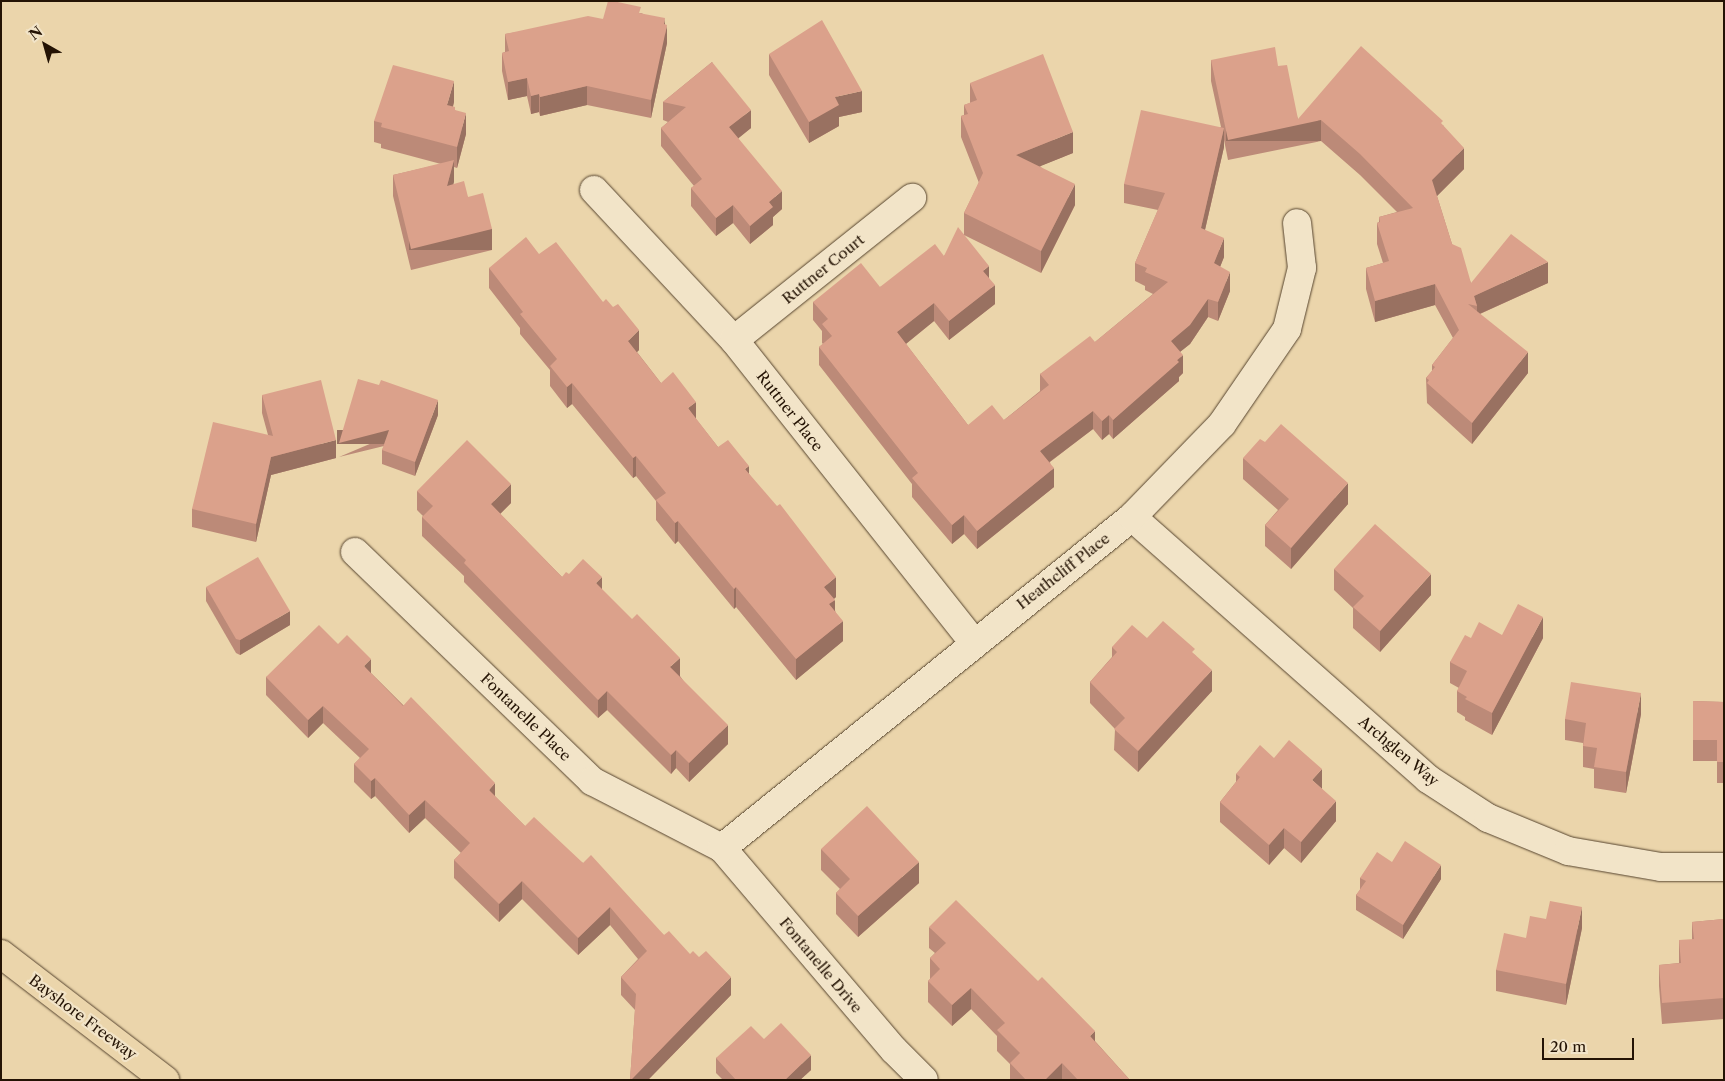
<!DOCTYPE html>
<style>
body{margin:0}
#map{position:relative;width:1725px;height:1081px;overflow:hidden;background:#ebd5ab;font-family:"Libre Caslon Text",serif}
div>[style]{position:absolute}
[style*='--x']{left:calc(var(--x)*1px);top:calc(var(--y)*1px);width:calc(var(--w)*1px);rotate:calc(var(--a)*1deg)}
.roads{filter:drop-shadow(0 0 1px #56442e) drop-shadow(0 0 1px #56442e)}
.street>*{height:28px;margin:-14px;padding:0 14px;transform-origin:14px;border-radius:14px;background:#f2e4c8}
.highway>*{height:28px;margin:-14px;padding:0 14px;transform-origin:14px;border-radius:14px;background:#ebd5ab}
.wall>*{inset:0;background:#bc8a78}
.shaded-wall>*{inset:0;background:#997161;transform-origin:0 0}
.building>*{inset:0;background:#dba18b}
span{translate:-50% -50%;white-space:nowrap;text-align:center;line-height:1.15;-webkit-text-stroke:4.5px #f2e4c8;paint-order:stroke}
.street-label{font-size:15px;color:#241304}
.frame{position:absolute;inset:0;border:2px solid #241304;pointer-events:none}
.north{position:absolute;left:20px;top:20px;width:50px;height:50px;-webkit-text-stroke:4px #f2e4c8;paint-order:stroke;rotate:322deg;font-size:14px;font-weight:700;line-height:20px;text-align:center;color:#241304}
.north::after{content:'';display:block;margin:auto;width:18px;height:22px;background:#241304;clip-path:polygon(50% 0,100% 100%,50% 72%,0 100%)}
.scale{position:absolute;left:1542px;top:1038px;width:92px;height:22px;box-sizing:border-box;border:2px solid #241304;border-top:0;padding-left:6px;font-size:15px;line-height:18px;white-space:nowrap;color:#241304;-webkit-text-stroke:4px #f2e4c8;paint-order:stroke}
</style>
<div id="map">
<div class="roads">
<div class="street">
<div style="--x:594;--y:190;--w:205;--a:47"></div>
<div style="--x:734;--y:340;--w:385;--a:51.6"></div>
<div style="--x:734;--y:340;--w:228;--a:-38.6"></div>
<div style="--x:1132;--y:517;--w:395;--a:41.5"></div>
<div style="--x:1428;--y:779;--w:72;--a:33"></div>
<div style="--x:1488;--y:818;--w:87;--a:22.4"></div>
<div style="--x:1568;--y:851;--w:94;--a:9.8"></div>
<div style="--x:1661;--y:867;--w:63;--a:0"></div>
<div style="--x:355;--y:552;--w:330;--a:44"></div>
<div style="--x:592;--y:781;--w:146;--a:27.3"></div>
<div style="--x:722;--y:848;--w:265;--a:49.6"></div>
<div style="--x:894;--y:1050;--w:42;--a:45"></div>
<div style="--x:722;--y:848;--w:527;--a:-38.91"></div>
<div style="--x:1132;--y:517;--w:129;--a:-45.9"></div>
<div style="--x:1222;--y:424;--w:115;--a:-55.6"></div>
<div style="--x:1287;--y:329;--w:63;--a:-76.2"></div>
<div style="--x:1302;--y:268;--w:45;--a:-96.3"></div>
</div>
<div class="highway">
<div style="--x:1;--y:954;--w:207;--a:37.5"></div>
</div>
</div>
<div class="wall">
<div style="clip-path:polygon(641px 13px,665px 24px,667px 43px,651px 118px,587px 105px,540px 116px,539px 112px,531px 114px,527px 96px,508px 100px,502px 71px,502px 53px,505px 52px,505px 34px)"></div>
<div style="clip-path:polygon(769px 54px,862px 112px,839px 117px,839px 126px,809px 143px,769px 75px)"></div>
<div style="clip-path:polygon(1211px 60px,1278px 66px,1298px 119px,1443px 125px,1464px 169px,1437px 196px,1452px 244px,1471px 283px,1548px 283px,1480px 314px,1528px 373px,1472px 444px,1427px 403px,1426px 378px,1432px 371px,1432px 365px,1453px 338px,1435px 305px,1375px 322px,1366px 289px,1366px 268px,1383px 263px,1377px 244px,1377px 223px,1379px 222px,1379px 217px,1397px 212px,1360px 175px,1321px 141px,1228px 160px,1224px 140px,1224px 147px,1205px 230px,1224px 257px,1220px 267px,1230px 291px,1218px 321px,1208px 317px,1190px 344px,1180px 352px,1183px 373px,1179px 377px,1179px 381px,1113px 439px,1109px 434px,1102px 440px,1093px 429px,1050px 462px,1054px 487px,977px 549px,964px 534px,952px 544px,912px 497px,912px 484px,819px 365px,819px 347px,823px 344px,822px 343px,822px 331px,813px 320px,813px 302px,880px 287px,944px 256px,964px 234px,964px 213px,979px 183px,961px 137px,961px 116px,964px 115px,964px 105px,970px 103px,970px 83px,1073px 153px,1040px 166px,1075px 205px,1041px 273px,964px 235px,989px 278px,995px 304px,949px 340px,934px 321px,906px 344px,968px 425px,1004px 420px,1040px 391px,1040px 374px,1095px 342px,1153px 294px,1145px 290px,1145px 286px,1135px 281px,1135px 263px,1158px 210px,1124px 203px,1124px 184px,1221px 127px,1211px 81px)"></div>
<div style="clip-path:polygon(712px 62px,751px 128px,738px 138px,782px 209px,773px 217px,773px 225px,750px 244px,733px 223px,716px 236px,691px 206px,691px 188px,694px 186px,661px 146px,661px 128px,668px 122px,663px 120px,663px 102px)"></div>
<div style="clip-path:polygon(454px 102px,453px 107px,455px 110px,466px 134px,457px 168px,454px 167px,453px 184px,468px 197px,492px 250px,411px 270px,393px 196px,393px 175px,441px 164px,381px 148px,381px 144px,374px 142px,374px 121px)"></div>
<div style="clip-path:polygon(539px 254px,639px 350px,637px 352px,661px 383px,696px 419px,718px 447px,749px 474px,836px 597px,834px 599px,835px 610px,843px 641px,796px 680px,736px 607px,734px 609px,678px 541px,675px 544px,656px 520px,656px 501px,636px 476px,633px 478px,572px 404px,567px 408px,550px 386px,550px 370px,520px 334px,520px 328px,489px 288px,489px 268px)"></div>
<div style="clip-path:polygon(262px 395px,336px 458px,271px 475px,256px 542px,192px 527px,192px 509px,268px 435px,262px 413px)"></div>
<div style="clip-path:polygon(438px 415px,415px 476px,382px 464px,382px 450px,384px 446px,339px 457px)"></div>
<div style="clip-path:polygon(1243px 458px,1348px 504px,1291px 569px,1265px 546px,1265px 525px,1278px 510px,1243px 479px)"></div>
<div style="clip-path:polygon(417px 491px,511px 503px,500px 514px,562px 577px,569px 574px,602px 590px,680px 676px,728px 744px,689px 782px,676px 768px,671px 774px,607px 710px,598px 718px,464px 582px,464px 576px,422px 536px,422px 517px,423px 516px,417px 510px)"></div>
<div style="clip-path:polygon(1334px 569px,1431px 595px,1380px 652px,1353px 628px,1353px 608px,1334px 590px)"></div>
<div style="clip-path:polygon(206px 587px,290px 625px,240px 655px,236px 653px,206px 601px)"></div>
<div style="clip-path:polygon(1502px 635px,1543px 638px,1492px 735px,1465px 720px,1465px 717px,1457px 712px,1457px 691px,1459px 688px,1450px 683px,1450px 662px,1471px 638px)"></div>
<div style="clip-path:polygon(1147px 638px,1195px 655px,1212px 691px,1138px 772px,1114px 750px,1115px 729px,1090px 703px,1090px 682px,1112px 657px,1112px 647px)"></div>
<div style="clip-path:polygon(338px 644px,371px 673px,525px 826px,583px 863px,731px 995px,648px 1080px,630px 1080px,635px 1010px,621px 995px,621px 977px,638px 959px,610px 925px,578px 955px,522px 899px,499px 922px,454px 878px,454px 860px,461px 853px,425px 818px,409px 833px,375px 796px,371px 799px,354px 782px,354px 764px,360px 758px,323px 723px,308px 738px,266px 695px,266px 677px)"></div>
<div style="clip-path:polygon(1693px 701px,1724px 702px,1724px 783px,1717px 783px,1717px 761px,1693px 761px)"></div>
<div style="clip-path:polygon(1641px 714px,1626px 793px,1594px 788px,1594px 769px,1583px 767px,1583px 743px,1565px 740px,1565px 719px)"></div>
<div style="clip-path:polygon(1274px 758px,1322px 789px,1336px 821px,1301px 863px,1284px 848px,1269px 865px,1220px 822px,1220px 802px,1236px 782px,1236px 774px)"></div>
<div style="clip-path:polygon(821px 849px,919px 883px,858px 937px,836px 914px,836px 893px,840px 889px,821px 870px)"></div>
<div style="clip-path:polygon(1392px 862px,1441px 879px,1403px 939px,1356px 910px,1356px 895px,1360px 890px,1360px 878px)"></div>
<div style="clip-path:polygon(1724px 919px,1724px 1019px,1662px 1024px,1659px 986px,1659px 965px,1679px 963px,1679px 940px,1692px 940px,1692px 922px)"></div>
<div style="clip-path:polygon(929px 927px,1095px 1041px,1130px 1080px,1010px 1080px,1010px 1064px,997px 1051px,997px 1036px,971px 1009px,952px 1026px,928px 1002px,928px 981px,930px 979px,930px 958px,935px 953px,929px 948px)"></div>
<div style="clip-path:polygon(1582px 928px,1566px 1005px,1496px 991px,1496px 970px,1526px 938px)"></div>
<div style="clip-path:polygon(764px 1039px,811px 1070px,800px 1080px,723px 1080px,716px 1073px,716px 1058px)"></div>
</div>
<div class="shaded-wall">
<div style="clip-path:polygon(665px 18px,665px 35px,667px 25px,667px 43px,651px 118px,651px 100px)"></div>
<div style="clip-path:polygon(527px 78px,527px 96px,508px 100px,508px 82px)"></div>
<div style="clip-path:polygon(454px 81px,454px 102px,447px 126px,447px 105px)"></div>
<div style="clip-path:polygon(587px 86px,587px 105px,540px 116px,540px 97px)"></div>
<div style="clip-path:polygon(862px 91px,862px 112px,839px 117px,839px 126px,809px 143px,809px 122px,835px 97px)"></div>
<div style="clip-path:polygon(539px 94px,539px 112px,531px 114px,531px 96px)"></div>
<div style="clip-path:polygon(751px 110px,751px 128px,729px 146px,729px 127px)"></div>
<div style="clip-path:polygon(466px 113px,466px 134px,457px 168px,457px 147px)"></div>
<div style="left:1321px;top:120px;width:21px;height:95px;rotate:90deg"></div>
<div style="clip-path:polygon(1224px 128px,1224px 147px,1201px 247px,1201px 228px)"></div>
<div style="clip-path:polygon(1073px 132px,1073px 153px,1016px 176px,1016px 155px)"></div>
<div style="clip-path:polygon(1464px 148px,1464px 169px,1432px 201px,1432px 180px)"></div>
<div style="clip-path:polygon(454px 160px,454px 182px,447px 207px,447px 186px)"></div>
<div style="clip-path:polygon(1075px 184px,1075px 205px,1041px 273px,1041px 251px)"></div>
<div style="clip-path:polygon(782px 191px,782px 209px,773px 217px,773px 225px,750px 244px,750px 226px,769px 202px)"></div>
<div style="clip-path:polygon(733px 205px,733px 223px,716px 236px,716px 218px)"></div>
<div style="left:492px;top:229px;width:21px;height:83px;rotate:90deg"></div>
<div style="clip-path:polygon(1224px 238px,1224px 257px,1214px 282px,1214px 263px)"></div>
<div style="clip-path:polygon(1548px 262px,1548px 283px,1477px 315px,1477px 306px,1474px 296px)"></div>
<div style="clip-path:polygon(989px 266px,989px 285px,983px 271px)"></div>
<div style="clip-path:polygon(1230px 272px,1230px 291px,1218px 321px,1218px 302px)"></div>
<div style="clip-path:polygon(1435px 284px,1435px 305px,1375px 322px,1375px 301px)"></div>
<div style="clip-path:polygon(995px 285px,995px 304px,949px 340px,949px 321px)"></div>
<div style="clip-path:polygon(1208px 299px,1208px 317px,1190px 344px,1171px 359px,1171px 341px)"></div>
<div style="clip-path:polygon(934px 303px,934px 321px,897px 351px,897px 332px)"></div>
<div style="clip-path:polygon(639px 330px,639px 350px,628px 361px,628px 341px)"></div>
<div style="clip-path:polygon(1528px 352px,1528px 373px,1472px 444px,1472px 423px)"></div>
<div style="clip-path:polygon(1183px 355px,1183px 373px,1179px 377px,1179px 381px,1113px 439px,1113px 420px)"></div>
<div style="clip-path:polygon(572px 383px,572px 404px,567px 408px,567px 387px)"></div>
<div style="clip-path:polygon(438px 400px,438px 415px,415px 476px,415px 462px)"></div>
<div style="clip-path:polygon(696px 402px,696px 422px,688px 408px)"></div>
<div style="clip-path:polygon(1093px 411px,1093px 429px,1040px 469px,1040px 451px)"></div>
<div style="clip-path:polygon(1109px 415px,1109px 434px,1102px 440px,1102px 421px)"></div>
<div style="left:389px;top:430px;width:14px;height:52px;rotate:90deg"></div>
<div style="clip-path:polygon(336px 440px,336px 458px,271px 475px,256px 542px,256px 524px,271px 457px)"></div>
<div style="clip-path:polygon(636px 456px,636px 476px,633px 478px,633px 458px)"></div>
<div style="clip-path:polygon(749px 466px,749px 486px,745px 469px)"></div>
<div style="clip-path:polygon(1054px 468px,1054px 487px,977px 549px,977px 531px)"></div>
<div style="clip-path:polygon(1348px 483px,1348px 504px,1291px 569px,1291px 548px)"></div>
<div style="clip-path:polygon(511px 484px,511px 503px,491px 523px,491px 504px)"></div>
<div style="clip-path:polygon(964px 515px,964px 534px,952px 544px,952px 525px)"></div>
<div style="clip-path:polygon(678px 521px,678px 541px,675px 544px,675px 523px)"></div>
<div style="clip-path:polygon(1431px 574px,1431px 595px,1380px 652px,1380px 631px)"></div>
<div style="clip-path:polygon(602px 577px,602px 596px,596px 583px)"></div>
<div style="clip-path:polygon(836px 577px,836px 597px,824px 607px,824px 587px)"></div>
<div style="clip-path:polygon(736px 587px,736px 607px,734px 609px,734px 589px)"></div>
<div style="clip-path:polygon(835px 600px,835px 620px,829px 604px)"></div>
<div style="clip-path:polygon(290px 611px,290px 625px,240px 655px,240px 640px)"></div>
<div style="clip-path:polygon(1543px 617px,1543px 638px,1492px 735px,1492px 713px)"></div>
<div style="clip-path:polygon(843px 621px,843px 641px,796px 680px,796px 659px)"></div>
<div style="clip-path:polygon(680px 658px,680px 677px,670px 667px)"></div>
<div style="clip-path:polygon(371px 659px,371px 677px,364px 666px)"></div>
<div style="clip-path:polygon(1212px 670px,1212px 691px,1138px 772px,1138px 751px)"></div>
<div style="clip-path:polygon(607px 691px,607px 710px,598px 718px,598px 700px)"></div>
<div style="clip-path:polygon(1641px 693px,1641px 714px,1626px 793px,1626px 772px)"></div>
<div style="clip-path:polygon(323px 706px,323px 723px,308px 738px,308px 720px)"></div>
<div style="clip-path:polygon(728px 725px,728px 744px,689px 782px,689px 763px)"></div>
<div style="clip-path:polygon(676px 750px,676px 768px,671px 774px,671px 755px)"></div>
<div style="clip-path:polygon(1322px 769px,1322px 789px,1312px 780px)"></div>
<div style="clip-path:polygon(375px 778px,375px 796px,371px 799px,371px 781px)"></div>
<div style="clip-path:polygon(495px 783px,495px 801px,489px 790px)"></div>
<div style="clip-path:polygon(425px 800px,425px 818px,409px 833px,409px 815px)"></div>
<div style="clip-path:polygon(1336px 801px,1336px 821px,1301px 863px,1301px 842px)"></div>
<div style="clip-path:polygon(1284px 828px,1284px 848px,1269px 865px,1269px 845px)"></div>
<div style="clip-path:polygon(919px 862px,919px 883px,858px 937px,858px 916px)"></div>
<div style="clip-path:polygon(1441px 865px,1441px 879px,1403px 939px,1403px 925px)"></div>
<div style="clip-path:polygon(522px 881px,522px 899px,499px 922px,499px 904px)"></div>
<div style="clip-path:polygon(610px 907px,610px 925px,578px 955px,578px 938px)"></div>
<div style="clip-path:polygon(1582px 907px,1582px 928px,1566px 1005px,1566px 984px)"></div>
<div style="clip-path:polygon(731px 977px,731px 995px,648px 1080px,631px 1080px)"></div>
<div style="clip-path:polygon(971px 988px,971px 1009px,952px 1026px,952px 1005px)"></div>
<div style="clip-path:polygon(1095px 1031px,1095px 1052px,1090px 1036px)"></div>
<div style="clip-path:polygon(811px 1055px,811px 1070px,800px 1080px,785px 1080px)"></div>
<div style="clip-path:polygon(1062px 1063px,1062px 1080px,1045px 1080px)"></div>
</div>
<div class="building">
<div style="clip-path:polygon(608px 1px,613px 1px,641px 7px,639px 13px,665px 18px,664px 24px,667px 25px,651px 100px,587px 86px,540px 97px,539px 94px,531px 96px,527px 78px,508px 82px,502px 53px,509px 51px,505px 34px,588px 16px,603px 19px)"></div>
<div style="clip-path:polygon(822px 20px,862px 91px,835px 97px,839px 105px,809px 122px,769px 54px)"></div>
<div style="clip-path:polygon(1361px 46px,1443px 121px,1441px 123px,1464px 148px,1432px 180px,1452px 244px,1461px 248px,1471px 283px,1511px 234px,1548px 262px,1474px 296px,1477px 306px,1468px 304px,1528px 352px,1472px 423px,1427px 383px,1429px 380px,1426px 378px,1435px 367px,1432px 365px,1459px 330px,1435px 284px,1375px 301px,1366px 268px,1389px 261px,1377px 223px,1380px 222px,1379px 217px,1413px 208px,1360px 154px,1321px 120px,1228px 140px,1211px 60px,1275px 47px,1278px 66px,1287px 65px,1298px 119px)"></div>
<div style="clip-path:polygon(1043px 54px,1073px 132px,1016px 155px,1075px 184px,1041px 251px,964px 213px,983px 173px,961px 116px,968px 114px,964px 105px,977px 100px,970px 83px)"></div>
<div style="clip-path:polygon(712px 62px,751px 110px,729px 127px,782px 191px,769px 202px,773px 207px,750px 226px,733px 205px,716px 218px,691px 188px,702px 179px,661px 128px,686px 107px,663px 102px)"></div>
<div style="clip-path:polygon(393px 65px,454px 81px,447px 105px,455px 107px,455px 110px,466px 113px,457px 147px,381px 127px,382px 123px,374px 121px)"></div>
<div style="clip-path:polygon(1141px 110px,1224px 128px,1201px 228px,1224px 238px,1214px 263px,1230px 272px,1218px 302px,1208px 299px,1190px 325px,1171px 341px,1183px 355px,1177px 360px,1179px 362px,1113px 420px,1109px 415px,1102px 421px,1093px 411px,1040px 451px,1054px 468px,977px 531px,964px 515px,952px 525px,912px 478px,918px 473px,819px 347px,832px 336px,822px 324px,828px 319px,813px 302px,861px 263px,880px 287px,935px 244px,944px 256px,958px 227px,989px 266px,983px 271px,995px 285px,949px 321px,934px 303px,897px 332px,968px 425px,992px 405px,1004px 420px,1049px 385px,1040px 374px,1090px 336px,1095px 342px,1168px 282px,1145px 272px,1147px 268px,1135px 263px,1165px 193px,1124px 184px)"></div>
<div style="clip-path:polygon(454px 160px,447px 186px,464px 181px,468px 197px,483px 193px,492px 229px,411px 249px,393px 175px)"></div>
<div style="clip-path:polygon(526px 237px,539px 254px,556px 242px,603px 302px,606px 299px,613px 307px,618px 304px,639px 330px,628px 341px,661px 383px,673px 372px,696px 402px,688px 408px,718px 447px,728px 440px,749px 466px,745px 469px,777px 506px,780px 504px,836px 577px,824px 587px,835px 600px,829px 604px,843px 621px,796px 659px,736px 587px,734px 589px,678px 521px,675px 523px,656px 500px,666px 493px,636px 456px,633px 458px,572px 383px,567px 387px,550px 366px,557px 359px,520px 314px,523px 312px,489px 268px)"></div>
<div style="clip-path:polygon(358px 379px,379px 385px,381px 380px,438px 400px,415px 462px,382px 450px,389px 430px,339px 443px)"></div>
<div style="clip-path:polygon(321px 380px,336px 440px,271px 457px,256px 524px,192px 509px,213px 422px,273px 436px,262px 395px)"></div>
<div style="clip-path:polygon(1281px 424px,1348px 483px,1291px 548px,1265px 525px,1289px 499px,1243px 458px,1260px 439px,1265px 442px)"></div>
<div style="clip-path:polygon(467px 440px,511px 484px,491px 504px,562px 577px,566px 572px,569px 574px,583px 559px,602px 577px,596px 583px,632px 619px,637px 614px,680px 658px,670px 667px,728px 725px,689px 763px,676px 750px,671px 755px,607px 691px,598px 700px,464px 563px,466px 560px,422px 517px,433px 506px,417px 491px)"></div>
<div style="clip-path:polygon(1375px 524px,1431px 574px,1380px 631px,1353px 607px,1364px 596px,1334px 569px)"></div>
<div style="clip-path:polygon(258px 557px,290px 611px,240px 640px,236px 639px,206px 587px)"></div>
<div style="clip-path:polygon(1518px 604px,1543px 617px,1492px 713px,1465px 699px,1467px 697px,1457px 691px,1467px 671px,1450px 662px,1465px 635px,1471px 638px,1479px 622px,1502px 635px)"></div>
<div style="clip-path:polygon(1163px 621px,1195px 649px,1192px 652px,1212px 670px,1138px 751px,1114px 729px,1125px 718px,1090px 682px,1117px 652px,1112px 647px,1132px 625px,1147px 638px)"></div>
<div style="clip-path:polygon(319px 625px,338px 644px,347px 635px,371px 659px,364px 666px,403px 706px,411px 697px,495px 783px,489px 790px,525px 826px,534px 817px,583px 863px,591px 855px,664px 935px,669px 931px,690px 954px,693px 951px,699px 957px,706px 951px,731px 977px,631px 1080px,630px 1080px,636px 994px,621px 977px,647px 951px,610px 907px,578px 938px,522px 881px,499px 904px,454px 860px,470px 843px,425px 800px,409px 815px,375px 778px,371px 781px,354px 764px,369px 749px,323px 706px,308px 720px,266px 677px)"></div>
<div style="clip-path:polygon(1571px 682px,1641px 693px,1626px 772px,1594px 767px,1597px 748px,1583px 746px,1586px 723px,1565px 719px)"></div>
<div style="clip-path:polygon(1693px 701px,1724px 702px,1724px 762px,1717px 762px,1717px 740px,1693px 740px)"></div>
<div style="clip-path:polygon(1289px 740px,1322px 769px,1312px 780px,1336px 801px,1301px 842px,1284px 828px,1269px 845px,1220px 802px,1240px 777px,1236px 774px,1260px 745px,1274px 758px)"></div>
<div style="clip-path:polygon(867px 806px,919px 862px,858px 916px,836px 893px,850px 879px,821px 849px)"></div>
<div style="clip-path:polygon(1405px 841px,1441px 865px,1403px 925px,1356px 895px,1366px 881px,1360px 878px,1377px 852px,1392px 862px)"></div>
<div style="clip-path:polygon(956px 900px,1038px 981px,1042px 977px,1095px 1031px,1090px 1036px,1130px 1080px,1078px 1080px,1062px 1063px,1045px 1080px,1026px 1080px,1010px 1063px,1020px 1053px,997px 1030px,1005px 1023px,971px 988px,952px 1005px,928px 981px,940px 969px,930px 958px,946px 943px,929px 927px)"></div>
<div style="clip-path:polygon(1550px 901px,1582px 907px,1566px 984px,1496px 970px,1504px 933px,1526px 938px,1530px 916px,1546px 919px)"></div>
<div style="clip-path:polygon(1724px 919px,1724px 998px,1662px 1003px,1659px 965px,1681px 963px,1679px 940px,1694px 939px,1692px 922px)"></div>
<div style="clip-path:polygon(781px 1023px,811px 1055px,785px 1080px,736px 1080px,716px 1058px,751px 1026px,764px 1039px)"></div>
</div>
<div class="street-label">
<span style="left:823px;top:269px;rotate:-39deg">Ruttner Court</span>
<span style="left:790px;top:411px;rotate:52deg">Ruttner Place</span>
<span style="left:1063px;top:571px;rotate:-38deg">Heathcliff Place</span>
<span style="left:526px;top:717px;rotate:44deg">Fontanelle Place</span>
<span style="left:1399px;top:751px;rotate:40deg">Archglen Way</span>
<span style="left:821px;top:965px;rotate:50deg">Fontanelle Drive</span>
<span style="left:83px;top:1017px;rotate:37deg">Bayshore Freeway</span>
</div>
<div class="frame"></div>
<div class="north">N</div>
<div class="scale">20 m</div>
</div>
